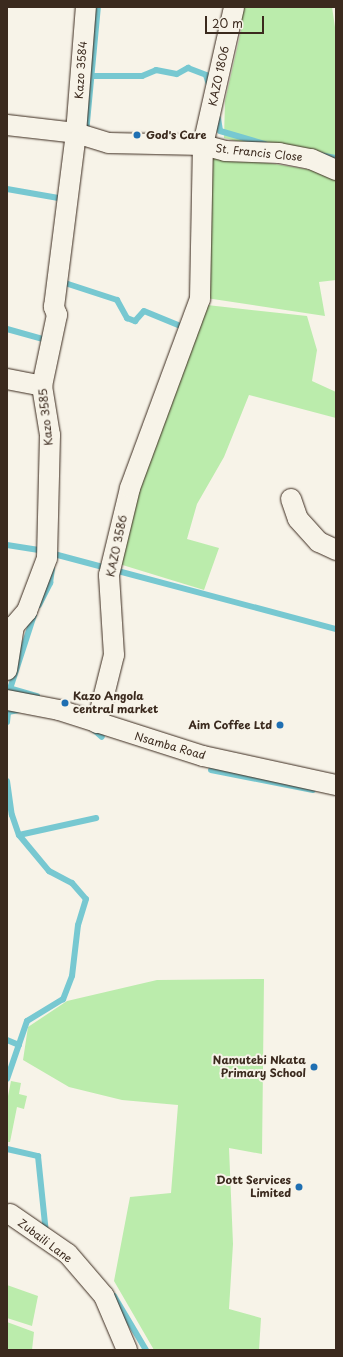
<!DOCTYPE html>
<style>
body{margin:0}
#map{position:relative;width:343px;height:1357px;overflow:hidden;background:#f7f3e8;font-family:"Playpen Sans",sans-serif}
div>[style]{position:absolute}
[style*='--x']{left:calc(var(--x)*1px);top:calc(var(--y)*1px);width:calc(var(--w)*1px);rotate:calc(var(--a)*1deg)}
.green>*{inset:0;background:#bbecac}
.stream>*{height:6px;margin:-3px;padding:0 3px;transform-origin:3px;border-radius:3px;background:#77c8d1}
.roads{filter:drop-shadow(0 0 1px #3b2a1e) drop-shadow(0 0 1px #3b2a1e)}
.street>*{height:20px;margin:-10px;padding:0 10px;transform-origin:10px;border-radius:10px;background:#f7f3e8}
.dots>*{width:11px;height:11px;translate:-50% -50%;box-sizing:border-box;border:2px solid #f7f3e8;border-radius:50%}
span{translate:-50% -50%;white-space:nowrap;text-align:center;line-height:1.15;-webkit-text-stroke:4px #f7f3e8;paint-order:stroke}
.street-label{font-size:11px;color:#3b2a1e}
.poi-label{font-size:11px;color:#3b2a1e;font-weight:700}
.left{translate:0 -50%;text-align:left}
.right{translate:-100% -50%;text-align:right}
.frame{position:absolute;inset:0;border:8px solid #3b2a1e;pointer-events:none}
.scale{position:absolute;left:205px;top:16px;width:59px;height:18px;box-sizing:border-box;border:2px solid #3b2a1e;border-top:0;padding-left:5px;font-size:12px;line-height:14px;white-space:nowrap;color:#3b2a1e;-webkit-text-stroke:3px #f7f3e8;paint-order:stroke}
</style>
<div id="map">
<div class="green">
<div style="clip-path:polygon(240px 7px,332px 7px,336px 34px,336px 165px,224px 138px,225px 101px,241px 31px)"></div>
<div style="clip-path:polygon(208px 153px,336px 174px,336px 280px,319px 282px,325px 316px,206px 298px)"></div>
<div style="clip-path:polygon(207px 305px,307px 316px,317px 350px,312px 381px,336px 392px,336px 418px,249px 395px,224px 457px,197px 504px,187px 539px,219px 548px,204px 590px,116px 563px,170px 398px)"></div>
<div style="clip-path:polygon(264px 979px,262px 1154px,229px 1148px,233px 1244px,229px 1309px,261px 1318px,259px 1350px,154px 1350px,114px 1281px,130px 1197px,171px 1193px,178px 1105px,122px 1100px,69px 1087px,23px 1060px,28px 1027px,67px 1001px,157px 980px)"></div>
<div style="clip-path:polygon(11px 1081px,21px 1083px,19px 1094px,27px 1096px,24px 1109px,17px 1107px,10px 1142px,7px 1142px,7px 1101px)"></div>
<div style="clip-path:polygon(7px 1285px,38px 1296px,32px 1326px,7px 1318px)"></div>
<div style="clip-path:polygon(7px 1322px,34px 1332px,32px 1350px,7px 1350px)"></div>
</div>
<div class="stream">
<div style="--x:92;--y:76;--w:50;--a:0"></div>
<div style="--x:142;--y:76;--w:15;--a:-23"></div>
<div style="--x:156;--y:70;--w:21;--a:11"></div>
<div style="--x:177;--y:74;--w:13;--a:-29"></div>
<div style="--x:188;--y:68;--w:19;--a:21"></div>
<div style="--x:206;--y:75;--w:10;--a:73"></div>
<div style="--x:218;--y:118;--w:13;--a:81"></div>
<div style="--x:220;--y:131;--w:47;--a:16.1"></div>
<div style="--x:86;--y:133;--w:127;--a:-84.6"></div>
<div style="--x:319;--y:155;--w:17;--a:10"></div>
<div style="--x:7;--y:189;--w:58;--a:10"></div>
<div style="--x:62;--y:282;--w:58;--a:18.1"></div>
<div style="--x:117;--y:300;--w:21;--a:61"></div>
<div style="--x:127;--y:318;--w:9;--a:21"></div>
<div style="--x:135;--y:321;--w:13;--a:-48"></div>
<div style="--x:144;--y:311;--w:42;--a:22.3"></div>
<div style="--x:7;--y:329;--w:45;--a:15.6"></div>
<div style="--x:7;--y:545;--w:37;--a:9"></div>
<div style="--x:54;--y:554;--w:292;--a:14.9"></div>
<div style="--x:39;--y:605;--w:25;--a:-63"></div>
<div style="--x:50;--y:583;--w:14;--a:-82"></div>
<div style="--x:12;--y:689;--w:26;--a:16"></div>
<div style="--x:8;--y:695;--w:84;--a:-72"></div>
<div style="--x:7;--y:722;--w:10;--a:-84"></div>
<div style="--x:8;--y:712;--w:11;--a:-10"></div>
<div style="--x:92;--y:728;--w:13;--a:42"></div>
<div style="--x:211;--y:770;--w:104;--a:11.1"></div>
<div style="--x:7;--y:781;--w:34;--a:82"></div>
<div style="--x:12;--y:815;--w:21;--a:71"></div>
<div style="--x:19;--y:835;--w:47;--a:50.2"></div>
<div style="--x:49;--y:871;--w:26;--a:28"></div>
<div style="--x:72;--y:883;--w:21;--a:49"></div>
<div style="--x:86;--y:899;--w:27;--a:107"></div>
<div style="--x:78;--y:925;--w:51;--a:96.7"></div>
<div style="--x:72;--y:976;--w:25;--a:111"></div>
<div style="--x:63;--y:999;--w:42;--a:148.6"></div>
<div style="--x:27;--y:1021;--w:61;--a:109"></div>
<div style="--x:19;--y:835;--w:79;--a:-12.4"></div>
<div style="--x:7;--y:1040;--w:13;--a:23"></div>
<div style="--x:7;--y:1149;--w:32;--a:13"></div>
<div style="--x:38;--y:1156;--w:77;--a:84.1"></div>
<div style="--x:114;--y:1296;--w:63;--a:59.3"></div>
</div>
<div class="roads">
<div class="street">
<div style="--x:7;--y:125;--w:69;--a:6.6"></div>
<div style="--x:76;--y:133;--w:34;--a:17"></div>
<div style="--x:109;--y:143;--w:94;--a:1.2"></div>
<div style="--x:203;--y:145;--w:23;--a:15"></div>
<div style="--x:225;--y:151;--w:54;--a:2.1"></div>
<div style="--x:279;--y:153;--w:33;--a:11"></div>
<div style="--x:311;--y:159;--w:27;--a:24"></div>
<div style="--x:7;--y:379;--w:36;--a:11"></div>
<div style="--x:291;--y:499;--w:21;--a:71"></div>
<div style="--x:298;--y:519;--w:31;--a:48"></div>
<div style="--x:319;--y:542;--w:19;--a:25"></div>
<div style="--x:7;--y:670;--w:45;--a:-81"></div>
<div style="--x:14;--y:626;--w:20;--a:-49"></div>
<div style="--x:27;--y:611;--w:57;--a:-69.3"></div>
<div style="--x:47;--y:558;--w:123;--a:-88.6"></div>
<div style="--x:50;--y:435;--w:50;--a:-99.3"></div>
<div style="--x:42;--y:386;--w:73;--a:-78.1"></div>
<div style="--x:57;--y:315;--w:9;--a:-111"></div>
<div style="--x:54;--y:307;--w:175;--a:-82.8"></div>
<div style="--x:76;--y:133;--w:126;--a:-85.5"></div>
<div style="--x:7;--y:700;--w:53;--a:10.9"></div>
<div style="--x:59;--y:710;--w:151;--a:17.7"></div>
<div style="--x:203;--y:756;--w:136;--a:12.3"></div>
<div style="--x:97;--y:723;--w:70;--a:-76"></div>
<div style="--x:114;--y:655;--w:80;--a:-93.6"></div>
<div style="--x:109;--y:575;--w:89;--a:-76.4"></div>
<div style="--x:130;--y:488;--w:202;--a:-69.7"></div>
<div style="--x:200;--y:299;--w:154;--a:-88.9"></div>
<div style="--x:203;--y:145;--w:141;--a:-77.3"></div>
<div style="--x:10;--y:1214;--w:70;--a:34.6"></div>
<div style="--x:68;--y:1254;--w:55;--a:49.4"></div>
<div style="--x:104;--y:1296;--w:59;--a:66.9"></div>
</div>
</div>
<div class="dots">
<div style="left:137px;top:135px;background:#1f6fb2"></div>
<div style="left:65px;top:703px;background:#1f6fb2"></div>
<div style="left:280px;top:725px;background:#1f6fb2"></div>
<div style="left:314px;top:1067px;background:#1f6fb2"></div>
<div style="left:299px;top:1187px;background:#1f6fb2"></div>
</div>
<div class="street-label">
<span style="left:81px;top:70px;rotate:-86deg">Kazo 3584</span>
<span style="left:219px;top:76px;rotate:-78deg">KAZO 1806</span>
<span style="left:259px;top:153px;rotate:6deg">St. Francis Close</span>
<span style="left:46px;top:417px;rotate:-96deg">Kazo 3585</span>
<span style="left:117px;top:546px;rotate:-78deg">KAZO 3586</span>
<span style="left:170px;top:746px;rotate:16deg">Nsamba Road</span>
<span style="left:45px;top:1241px;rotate:37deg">Zubaili Lane</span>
</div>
<div class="poi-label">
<span class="left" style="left:146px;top:135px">God's Care</span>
<span class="left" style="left:73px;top:703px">Kazo Angola<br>central market</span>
<span class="right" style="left:272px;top:725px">Aim Coffee Ltd</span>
<span class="right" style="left:306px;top:1067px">Namutebi Nkata<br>Primary School</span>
<span class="right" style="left:291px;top:1187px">Dott Services<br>Limited</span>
</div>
<div class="frame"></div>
<div class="scale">20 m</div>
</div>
